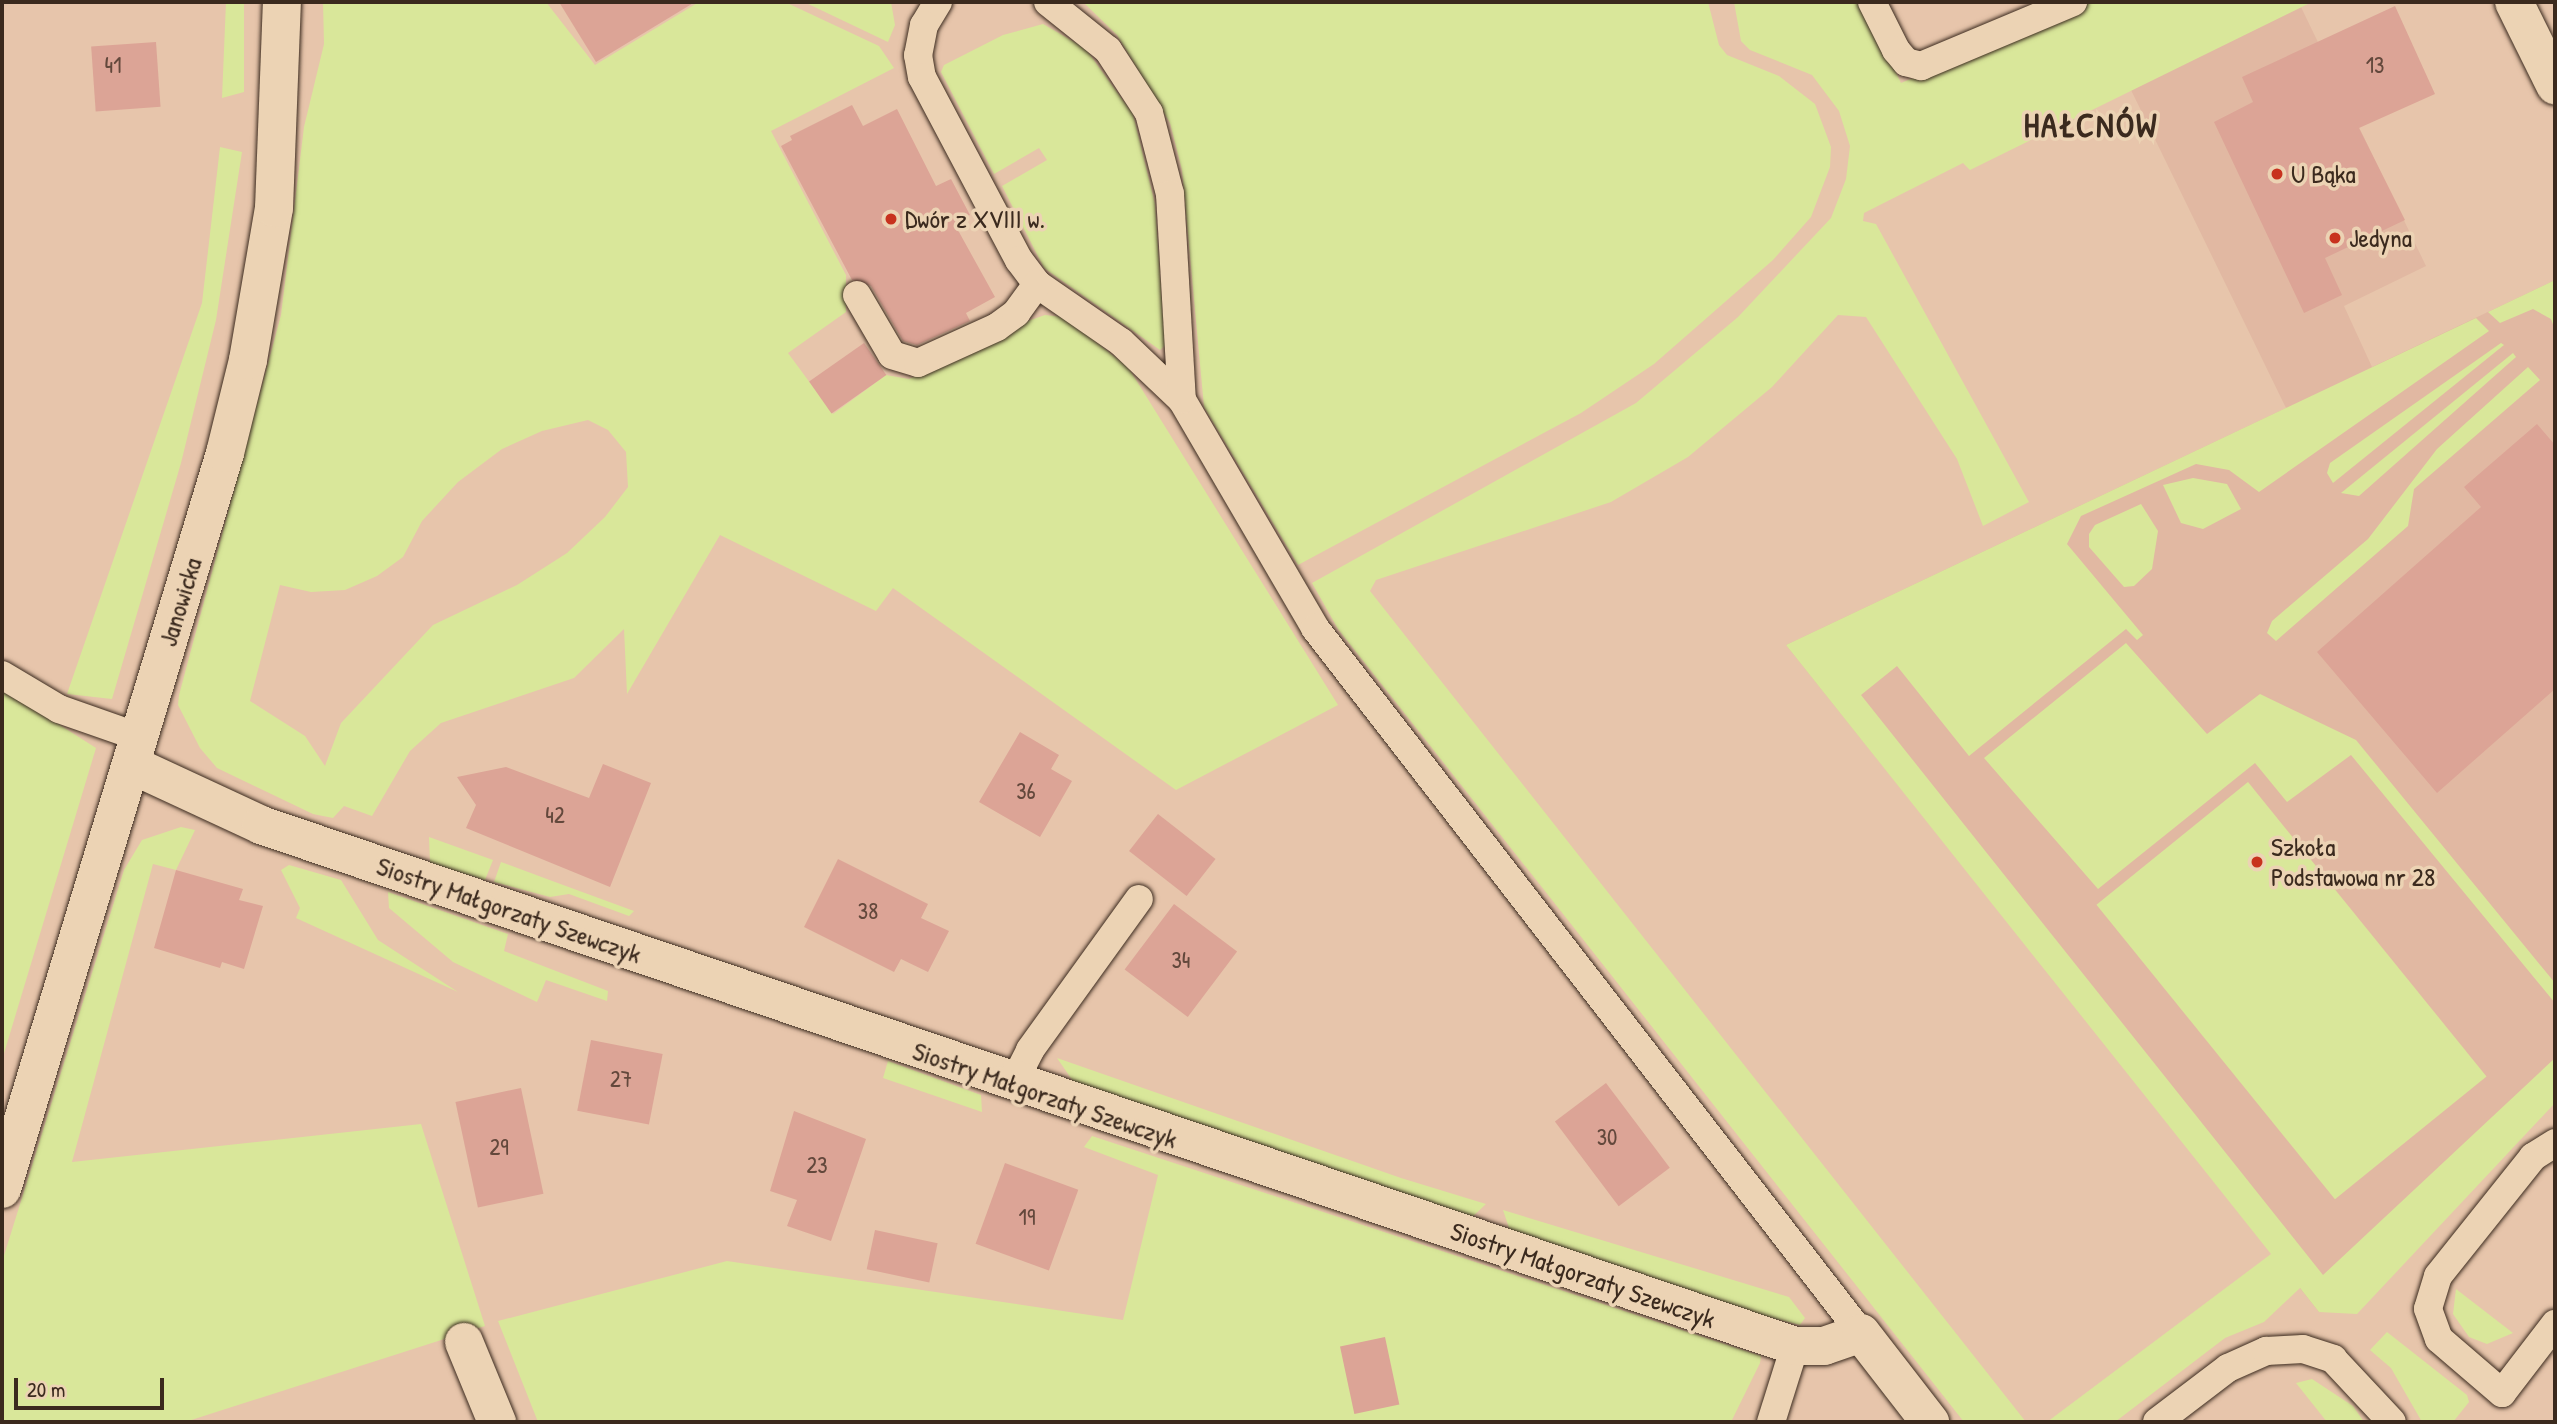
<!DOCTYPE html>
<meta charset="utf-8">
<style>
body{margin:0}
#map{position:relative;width:2557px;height:1424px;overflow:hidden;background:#e7c5ab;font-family:"Patrick Hand",sans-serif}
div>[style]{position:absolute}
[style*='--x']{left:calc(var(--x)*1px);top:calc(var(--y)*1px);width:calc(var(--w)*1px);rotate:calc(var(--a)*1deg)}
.built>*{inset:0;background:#e1b8a2}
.green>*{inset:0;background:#d9e79a;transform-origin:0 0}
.building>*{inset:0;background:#dca496;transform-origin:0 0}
.roads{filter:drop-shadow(0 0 2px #3b2a1e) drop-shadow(0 0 2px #3b2a1e)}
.service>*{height:28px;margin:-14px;padding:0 14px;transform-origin:14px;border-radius:14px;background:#ecd3b4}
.minor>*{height:38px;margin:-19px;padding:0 19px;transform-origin:19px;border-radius:19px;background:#ecd3b4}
.tertiary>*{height:38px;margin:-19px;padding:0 19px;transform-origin:19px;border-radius:19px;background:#ecd3b4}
.dots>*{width:19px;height:19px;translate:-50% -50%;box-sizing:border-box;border:4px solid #ecd3b4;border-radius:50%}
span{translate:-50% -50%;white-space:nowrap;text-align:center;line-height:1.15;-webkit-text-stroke:7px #ecd3b4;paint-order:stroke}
.number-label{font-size:23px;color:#63483c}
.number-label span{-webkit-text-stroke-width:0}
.poi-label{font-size:26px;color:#3b2a1e}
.left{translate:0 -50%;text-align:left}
.street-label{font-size:26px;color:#3b2a1e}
.district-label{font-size:33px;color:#3b2a1e;font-weight:700;letter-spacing:2px}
.frame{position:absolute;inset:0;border:4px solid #3b2a1e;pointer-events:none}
.scale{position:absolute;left:14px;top:1378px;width:150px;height:32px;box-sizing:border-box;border:4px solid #3b2a1e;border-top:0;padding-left:9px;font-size:21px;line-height:24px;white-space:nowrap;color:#3b2a1e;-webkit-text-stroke:5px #ecd3b4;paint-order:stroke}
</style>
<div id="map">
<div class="built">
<div style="clip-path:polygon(2301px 7px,2426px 266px,2344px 306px,2372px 367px,2555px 280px,2555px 1078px,2319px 1312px,1786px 645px,2286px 408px,2131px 90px)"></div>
</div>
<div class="green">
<div style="clip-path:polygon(226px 2px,244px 2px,244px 92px,222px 98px)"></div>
<div style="clip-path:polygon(evenodd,323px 2px,546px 2px,595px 65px,699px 2px,785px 2px,879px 46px,894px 68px,771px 131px,846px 275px,846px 312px,788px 353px,833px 414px,886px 375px,909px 379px,1025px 322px,1045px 315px,1064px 317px,1128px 367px,1338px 705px,1176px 790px,893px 588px,876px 611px,720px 535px,627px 694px,624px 629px,574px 678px,441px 723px,410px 751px,372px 816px,344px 806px,333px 818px,313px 814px,217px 768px,200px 748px,178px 705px,179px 695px,281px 315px,304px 127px,324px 44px,323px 2px,588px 420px,608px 430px,626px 452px,628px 487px,605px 517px,567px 553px,517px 585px,433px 625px,341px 723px,325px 766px,305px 736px,250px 701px,280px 585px,311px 592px,345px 590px,377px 576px,403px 557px,422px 521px,458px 482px,502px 449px,542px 431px,588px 420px)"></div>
<div style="clip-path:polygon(804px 2px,891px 2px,895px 25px,888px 42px)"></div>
<div style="clip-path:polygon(1083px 2px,1708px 2px,1719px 45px,1727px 55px,1779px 76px,1815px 104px,1831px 147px,1830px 167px,1811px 217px,1773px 260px,1654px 364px,1581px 413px,1298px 565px,1204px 407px,1182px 170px,1170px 123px,1117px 35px)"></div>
<div style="clip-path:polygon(1734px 2px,1862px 2px,1901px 83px,2092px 2px,2312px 2px,1970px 170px,1963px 163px,1864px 213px,1863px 221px,1876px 224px,2029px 502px,1983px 526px,1957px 459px,1866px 317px,1838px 315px,1772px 387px,1688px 457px,1611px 502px,1376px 580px,1370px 591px,2026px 1422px,1964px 1422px,1338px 629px,1312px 583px,1636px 403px,1738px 317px,1831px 218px,1846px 179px,1850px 146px,1839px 111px,1812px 75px,1750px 50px,1741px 41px)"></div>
<div style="clip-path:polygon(1043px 24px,1085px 48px,1133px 114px,1155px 204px,1165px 345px,1160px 350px,1044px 268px,1002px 186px,1047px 160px,1039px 148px,994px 174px,941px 72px,944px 65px,1003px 35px)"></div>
<div style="clip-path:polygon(220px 147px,242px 152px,216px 320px,181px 463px,112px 699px,67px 694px,202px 303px)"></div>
<div style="clip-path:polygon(2555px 280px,2555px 330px,2551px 319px,2533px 309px,2500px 323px,2488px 312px)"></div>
<div style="clip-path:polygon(2476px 318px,2489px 331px,2259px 492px,2229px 470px,2196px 464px,2081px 516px,2067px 544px,2143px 635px,2137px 640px,2126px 629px,1969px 756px,1897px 666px,1861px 695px,2323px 1275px,2555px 1058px,2555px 1103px,2357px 1314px,2319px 1312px,2300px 1288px,2264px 1322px,2225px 1338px,2115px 1422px,2047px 1422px,2271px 1254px,1786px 645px)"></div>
<div style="clip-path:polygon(2501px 343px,2504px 345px,2333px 483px,2327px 473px,2330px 463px)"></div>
<div style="clip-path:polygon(2513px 353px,2516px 357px,2359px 496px,2341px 493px)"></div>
<div style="clip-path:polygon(2528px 367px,2540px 380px,2414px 489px,2408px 526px,2276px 641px,2267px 633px,2272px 621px,2368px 539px,2437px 449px)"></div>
<div style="clip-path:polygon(2193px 478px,2227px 484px,2241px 509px,2203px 529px,2181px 523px,2163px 485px)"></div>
<div style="clip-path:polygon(2141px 504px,2158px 531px,2152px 569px,2134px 586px,2124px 587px,2089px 547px,2089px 534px,2095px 525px)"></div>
<div style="clip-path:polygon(2126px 643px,2207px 734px,2260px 694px,2356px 740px,2555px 983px,2555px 1003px,2351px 755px,2287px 802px,2255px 763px,2098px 889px,1984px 758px)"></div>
<div style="clip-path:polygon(2px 688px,96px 748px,2px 1060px)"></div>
<div style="left:2248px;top:782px;width:379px;height:195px;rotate:51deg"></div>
<div style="clip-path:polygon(181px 827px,195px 830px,176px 870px,153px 864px,72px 1162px,421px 1124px,485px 1326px,185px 1422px,2px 1422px,2px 1262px,124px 870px,142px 840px)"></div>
<div style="clip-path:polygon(429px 837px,493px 860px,485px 880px,430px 863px)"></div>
<div style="clip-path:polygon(501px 862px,555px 882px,634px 911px,629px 916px,569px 894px,550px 897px,494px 882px)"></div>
<div style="clip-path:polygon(289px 865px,341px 880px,378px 940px,458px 992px,296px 918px,300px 908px,281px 870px)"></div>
<div style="clip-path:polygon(388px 892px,508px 934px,504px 951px,608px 991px,607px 1001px,546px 980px,537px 1002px,453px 962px,389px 908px)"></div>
<div style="clip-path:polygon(1057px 1058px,1401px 1178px,1486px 1204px,1470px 1219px,1075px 1084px)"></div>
<div style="clip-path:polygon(888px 1061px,981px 1095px,982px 1112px,883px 1078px)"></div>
<div style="clip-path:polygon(1092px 1136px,1761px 1356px,1760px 1363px,1731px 1422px,538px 1422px,498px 1321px,727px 1261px,1123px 1320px,1158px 1175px,1084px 1147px)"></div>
<div style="clip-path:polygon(1503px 1210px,1789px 1297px,1805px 1318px,1800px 1325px,1740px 1310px,1510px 1231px)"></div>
<div style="clip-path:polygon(2456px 1289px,2513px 1333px,2487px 1344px,2469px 1337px,2453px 1314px)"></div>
<div style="clip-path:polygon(2387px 1332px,2467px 1395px,2469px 1402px,2453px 1422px,2422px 1422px,2391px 1368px,2370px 1350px)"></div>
<div style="clip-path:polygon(2312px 1379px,2353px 1406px,2364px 1422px,2327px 1422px,2296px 1383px)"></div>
</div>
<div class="building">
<div style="clip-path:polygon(559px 2px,695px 2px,596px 62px)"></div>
<div style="clip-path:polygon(2395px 6px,2435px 94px,2359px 128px,2405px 220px,2325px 258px,2342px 295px,2304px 313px,2214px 122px,2253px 102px,2242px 77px)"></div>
<div style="left:156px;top:42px;width:65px;height:65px;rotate:86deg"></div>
<div style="clip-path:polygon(852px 105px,863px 126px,897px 109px,936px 186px,951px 179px,970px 215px,954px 223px,995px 297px,966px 313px,970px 321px,917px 345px,903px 341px,871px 286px,852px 280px,781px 146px,792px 140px,790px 136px)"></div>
<div style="left:864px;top:343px;width:39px;height:67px;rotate:55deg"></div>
<div style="clip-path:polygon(2537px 424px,2555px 445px,2555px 689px,2437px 793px,2317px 652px,2481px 507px,2464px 487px)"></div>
<div style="clip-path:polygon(1020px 732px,1059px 755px,1051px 769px,1072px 781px,1040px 837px,979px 802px)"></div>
<div style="clip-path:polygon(603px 764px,651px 783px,610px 887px,466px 828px,476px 805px,457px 777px,506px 767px,589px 798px)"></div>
<div style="left:1158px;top:814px;width:73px;height:47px;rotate:38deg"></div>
<div style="clip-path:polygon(838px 859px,928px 904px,921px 918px,949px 931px,928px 972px,901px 959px,894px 972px,804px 927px)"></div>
<div style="clip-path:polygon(176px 870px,243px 889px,239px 900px,263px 906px,244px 969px,222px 962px,220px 968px,154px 948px)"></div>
<div style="left:1174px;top:904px;width:79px;height:82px;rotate:37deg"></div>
<div style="left:591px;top:1040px;width:73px;height:72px;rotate:11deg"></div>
<div style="left:1606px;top:1083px;width:106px;height:64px;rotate:53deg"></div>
<div style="left:521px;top:1088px;width:108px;height:67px;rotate:78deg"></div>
<div style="clip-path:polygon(794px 1111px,866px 1139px,831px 1241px,787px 1226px,797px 1200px,770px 1191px)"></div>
<div style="left:1005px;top:1163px;width:78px;height:86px;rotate:20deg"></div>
<div style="left:875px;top:1230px;width:64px;height:40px;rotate:12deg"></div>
<div style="left:1385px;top:1337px;width:69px;height:46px;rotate:78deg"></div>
</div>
<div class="roads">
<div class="service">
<div style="--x:938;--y:2;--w:27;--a:121"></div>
<div style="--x:924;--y:25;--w:31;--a:101"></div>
<div style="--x:918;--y:55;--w:22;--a:80"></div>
<div style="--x:922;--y:77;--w:207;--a:62.1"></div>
<div style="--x:1019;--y:260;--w:30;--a:53"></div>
<div style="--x:1037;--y:284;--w:102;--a:34.6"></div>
<div style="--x:1121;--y:342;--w:84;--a:43.6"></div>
<div style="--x:1182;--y:400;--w:264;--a:59.7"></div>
<div style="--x:1315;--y:628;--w:892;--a:52.24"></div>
<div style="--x:1048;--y:2;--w:77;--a:38.7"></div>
<div style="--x:1108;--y:50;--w:75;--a:56.9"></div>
<div style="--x:1149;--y:113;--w:84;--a:75.5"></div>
<div style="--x:1170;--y:194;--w:206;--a:86.7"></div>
<div style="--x:1872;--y:2;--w:54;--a:63.4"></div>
<div style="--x:1896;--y:50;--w:16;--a:50"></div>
<div style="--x:1906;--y:62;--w:16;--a:15"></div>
<div style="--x:1921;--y:66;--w:165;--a:-22.8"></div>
<div style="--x:857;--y:295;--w:69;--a:59.7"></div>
<div style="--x:892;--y:355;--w:27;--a:17"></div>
<div style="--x:918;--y:363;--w:87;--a:-24.5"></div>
<div style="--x:997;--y:327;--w:24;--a:-36"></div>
<div style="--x:1016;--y:313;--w:36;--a:-54"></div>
<div style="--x:2;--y:675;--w:66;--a:30.8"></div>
<div style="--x:59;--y:709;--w:85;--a:19.3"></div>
<div style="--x:1013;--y:1084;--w:38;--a:-63"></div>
<div style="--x:1030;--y:1050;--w:186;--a:-54.2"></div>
<div style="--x:2555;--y:1143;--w:26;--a:148"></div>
<div style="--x:2533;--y:1157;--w:152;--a:128.6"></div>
<div style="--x:2438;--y:1276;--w:34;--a:107"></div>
<div style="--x:2428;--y:1309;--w:32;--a:70"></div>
<div style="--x:2439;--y:1339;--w:83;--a:40.6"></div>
<div style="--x:2502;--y:1393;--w:87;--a:-52.5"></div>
<div style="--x:1771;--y:1422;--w:80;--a:-72.5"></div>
<div style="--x:2157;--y:1422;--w:89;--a:-37.3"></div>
<div style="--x:2228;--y:1368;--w:42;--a:-24.1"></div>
<div style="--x:2266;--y:1351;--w:37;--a:-3"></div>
<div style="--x:2303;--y:1349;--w:32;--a:18"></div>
<div style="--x:2333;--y:1359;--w:86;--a:46.9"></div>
</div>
<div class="minor">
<div style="--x:2514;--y:2;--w:93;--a:63.7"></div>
<div style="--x:132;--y:765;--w:142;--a:24.9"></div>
<div style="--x:261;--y:825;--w:1620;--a:18.76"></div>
<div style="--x:1795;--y:1346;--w:29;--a:0"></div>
<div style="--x:1824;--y:1346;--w:39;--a:-19"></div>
<div style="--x:1861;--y:1333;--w:113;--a:52.2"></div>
<div style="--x:464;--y:1342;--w:87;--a:67.6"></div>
</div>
<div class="tertiary">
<div style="--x:2;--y:1189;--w:769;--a:-73.14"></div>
<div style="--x:225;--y:453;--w:96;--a:-76.1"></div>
<div style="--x:248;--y:360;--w:154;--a:-80.3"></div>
<div style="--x:274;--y:208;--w:206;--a:-87.8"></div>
</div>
</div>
<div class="dots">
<div style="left:2277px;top:174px;background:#c8321e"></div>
<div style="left:891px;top:219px;background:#c8321e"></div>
<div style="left:2335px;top:238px;background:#c8321e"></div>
<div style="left:2257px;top:862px;background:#c8321e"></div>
</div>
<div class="number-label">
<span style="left:113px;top:65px">41</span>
<span style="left:2375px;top:65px">13</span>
<span style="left:1026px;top:791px">36</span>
<span style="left:555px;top:815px">42</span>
<span style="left:868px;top:911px">38</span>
<span style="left:1181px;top:960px">34</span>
<span style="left:621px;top:1079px">27</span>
<span style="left:1607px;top:1137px">30</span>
<span style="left:499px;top:1147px">29</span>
<span style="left:817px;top:1165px">23</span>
<span style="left:1027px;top:1217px">19</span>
</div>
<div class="poi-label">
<span class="left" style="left:2291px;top:174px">U Bąka</span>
<span class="left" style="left:905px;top:219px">Dwór z XVIII w.</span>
<span class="left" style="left:2349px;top:238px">Jedyna</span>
<span class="left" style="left:2271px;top:862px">Szkoła<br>Podstawowa nr 28</span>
</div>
<div class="street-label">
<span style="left:180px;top:602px;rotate:-73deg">Janowicka</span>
<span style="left:509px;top:910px;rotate:19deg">Siostry Małgorzaty Szewczyk</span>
<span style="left:1045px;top:1095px;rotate:19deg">Siostry Małgorzaty Szewczyk</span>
<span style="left:1583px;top:1275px;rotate:19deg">Siostry Małgorzaty Szewczyk</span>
</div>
<div class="district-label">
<span style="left:2091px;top:126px">HAŁCNÓW</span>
</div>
<div class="frame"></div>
<div class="scale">20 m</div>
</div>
